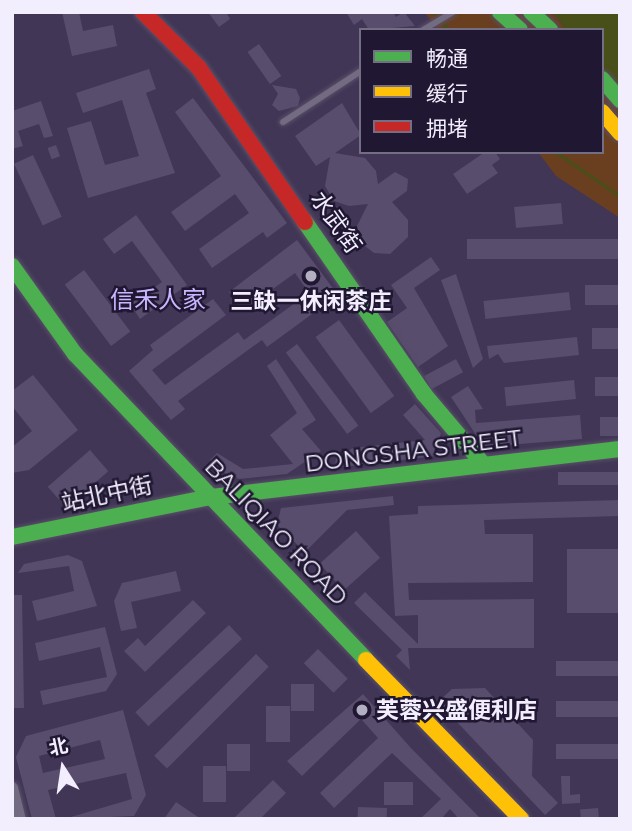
<!DOCTYPE html>
<meta charset="utf-8">
<style>
body{margin:0}
#map{position:relative;width:632px;height:831px;overflow:hidden;background:#413656;font-family:Montserrat,"Noto Sans SC",sans-serif}
div>[style]{position:absolute}
[style*='--x']{left:calc(var(--x)*1px);top:calc(var(--y)*1px);width:calc(var(--w)*1px);rotate:calc(var(--a)*1deg)}
.green>*{inset:0;background:#6a3f20}
.water>*{inset:0;background:#494f18}
.stream>*{height:2.5px;margin:-1.25px;padding:0 1.25px;transform-origin:1.25px;border-radius:1.25px;background:#494f18}
.building>*{inset:0;background:#584d6d;transform-origin:0 0}
.roads{filter:drop-shadow(0 0 2px #595068) drop-shadow(0 0 2px #595068)}
.lane>*{height:6px;margin:-3px;padding:0 3px;transform-origin:3px;border-radius:3px;background:#736b82}
.street>*{height:12px;margin:-6px;padding:0 6px;transform-origin:6px;border-radius:6px;background:#736b82}
.fast>*{height:16px;margin:-8px;padding:0 8px;transform-origin:8px;border-radius:8px;background:#4caf50}
.slow>*{height:16px;margin:-8px;padding:0 8px;transform-origin:8px;border-radius:8px;background:#ffc107}
.jam>*{height:16px;margin:-8px;padding:0 8px;transform-origin:8px;border-radius:8px;background:#c62828}
.dots>*{width:19px;height:19px;translate:-50% -50%;box-sizing:border-box;border:4px solid #201833;border-radius:50%}
span{translate:-50% -50%;white-space:nowrap;text-align:center;line-height:1.15;-webkit-text-stroke:5px #201833;paint-order:stroke}
.street-label{font-size:23px;color:#f2eefd}
.poi-label{font-size:23px;color:#f2eefd;font-weight:700}
.left{translate:0 -50%;text-align:left}
.neighbourhood-label{font-size:24px;color:#c9b6fe}
.frame{position:absolute;inset:0;border:14px solid #f2eefd;pointer-events:none}
.legend{position:absolute;left:359px;top:28px;width:245px;height:126px;box-sizing:border-box;background:#201833;border:2px solid #746e84;margin:0;padding:9px 12px;list-style:none;font-size:21px;color:#f2eefd}
.legend li{display:flex;align-items:center;gap:14px;height:35px}
.legend b{width:35px;border:2px solid #746e84}
.north{position:absolute;left:28px;top:733px;width:70px;height:70px;-webkit-text-stroke:5px #201833;paint-order:stroke;rotate:348deg;font-size:19px;font-weight:700;line-height:28px;text-align:center;color:#f2eefd}
.north::after{content:'';display:block;margin:auto;width:24px;height:32px;background:#f2eefd;clip-path:polygon(50% 0,100% 100%,50% 72%,0 100%)}
</style>
<div id="map">
<div class="green">
<div style="clip-path:polygon(424px 12px,620px 12px,620px 218px,556px 176px,538px 152px,602px 152px,602px 30px,439px 30px)"></div>
</div>
<div class="water">
<div style="clip-path:polygon(553px 12px,620px 12px,620px 85px,602px 72px,602px 30px,566px 30px)"></div>
</div>
<div class="stream">
<div style="--x:434;--y:12;--w:23;--a:50"></div>
<div style="--x:556;--y:152;--w:78;--a:34.5"></div>
</div>
<div class="building">
<div style="clip-path:polygon(62px 12px,79px 12px,83px 31px,113px 25px,117px 46px,72px 56px)"></div>
<div style="clip-path:polygon(208px 12px,226px 12px,230px 19px,219px 27px)"></div>
<div style="clip-path:polygon(346px 12px,393px 12px,396px 17px,404px 12px,415px 26px,369px 30px,362px 19px,354px 25px)"></div>
<div style="left:259px;top:44px;width:39px;height:14px;rotate:55deg"></div>
<div style="clip-path:polygon(149px 69px,156px 89px,146px 93px,175px 173px,88px 198px,67px 128px,91px 121px,105px 165px,139px 156px,122px 100px,83px 113px,76px 93px)"></div>
<div style="clip-path:polygon(272px 85px,296px 89px,300px 98px,298px 106px,279px 111px,272px 105px,278px 94px)"></div>
<div style="clip-path:polygon(193px 98px,287px 223px,267px 238px,263px 232px,212px 268px,199px 249px,249px 213px,235px 194px,185px 231px,171px 212px,221px 176px,175px 112px)"></div>
<div style="clip-path:polygon(41px 101px,53px 136px,44px 138px,39px 124px,18px 131px,23px 146px,12px 149px,12px 111px)"></div>
<div style="clip-path:polygon(342px 103px,361px 135px,335px 153px,365px 158px,376px 171px,378px 184px,395px 172px,408px 179px,407px 191px,392px 202px,408px 220px,408px 237px,390px 254px,374px 253px,361px 243px,357px 226px,368px 204px,349px 206px,334px 201px,325px 186px,330px 157px,316px 166px,295px 136px)"></div>
<div style="left:56px;top:145px;width:12px;height:9px;rotate:70deg"></div>
<div style="clip-path:polygon(485px 152px,495px 152px,500px 159px,492px 165px,498px 173px,467px 194px,453px 174px)"></div>
<div style="left:33px;top:155px;width:68px;height:21px;rotate:65deg"></div>
<div style="left:561px;top:203px;width:21px;height:47px;rotate:85deg"></div>
<div style="clip-path:polygon(136px 215px,187px 285px,140px 319px,130px 304px,162px 282px,132px 241px,114px 254px,103px 239px)"></div>
<div style="left:620px;top:239px;width:20px;height:153px;rotate:90deg"></div>
<div style="clip-path:polygon(297px 240px,338px 295px,267px 347px,262px 340px,178px 401px,185px 409px,171px 420px,129px 371px,153px 350px,150px 345px,213px 299px,226px 315px,152px 370px,165px 385px,238px 332px,244px 340px,309px 293px,295px 273px,242px 311px,229px 292px)"></div>
<div style="clip-path:polygon(431px 257px,440px 270px,414px 288px,448px 346px,418px 367px,387px 322px,407px 308px,391px 285px)"></div>
<div style="left:84px;top:270px;width:77px;height:24px;rotate:53deg"></div>
<div style="clip-path:polygon(456px 274px,483px 359px,473px 368px,441px 280px)"></div>
<div style="left:620px;top:285px;width:20px;height:35px;rotate:90deg"></div>
<div style="left:569px;top:292px;width:18px;height:86px;rotate:84deg"></div>
<div style="left:339px;top:320px;width:94px;height:29px;rotate:54deg"></div>
<div style="left:620px;top:328px;width:21px;height:28px;rotate:90deg"></div>
<div style="clip-path:polygon(577px 337px,579px 355px,504px 363px,498px 354px,489px 359px,487px 346px)"></div>
<div style="left:297px;top:344px;width:102px;height:14px;rotate:53deg"></div>
<div style="clip-path:polygon(276px 359px,316px 420px,302px 429px,321px 451px,287px 474px,239px 479px,218px 470px,210px 460px,217px 453px,243px 469px,293px 464px,270px 435px,297px 413px,267px 366px)"></div>
<div style="left:456px;top:359px;width:15px;height:36px;rotate:62deg"></div>
<div style="clip-path:polygon(33px 375px,78px 430px,29px 470px,12px 473px,12px 447px,32px 431px,12px 406px,12px 391px)"></div>
<div style="left:620px;top:377px;width:19px;height:25px;rotate:90deg"></div>
<div style="left:574px;top:380px;width:19px;height:70px;rotate:84deg"></div>
<div style="clip-path:polygon(468px 386px,483px 409px,475px 410px,476px 423px,580px 415px,582px 439px,484px 447px,451px 397px)"></div>
<div style="clip-path:polygon(415px 404px,441px 433px,435px 456px,335px 468px,336px 457px,353px 448px,425px 440px,403px 415px)"></div>
<div style="left:620px;top:417px;width:19px;height:20px;rotate:90deg"></div>
<div style="left:90px;top:450px;width:28px;height:56px;rotate:49deg"></div>
<div style="left:620px;top:472px;width:13px;height:62px;rotate:90deg"></div>
<div style="clip-path:polygon(393px 496px,394px 505px,347px 510px,305px 552px,277px 525px,281px 508px)"></div>
<div style="clip-path:polygon(620px 500px,620px 516px,484px 520px,485px 534px,533px 534px,533px 582px,408px 583px,409px 600px,534px 599px,534px 648px,408px 648px,410px 670px,396px 656px,402px 650px,354px 603px,365px 592px,418px 644px,418px 615px,395px 616px,389px 516px,418px 514px,418px 506px)"></div>
<div style="left:356px;top:531px;width:36px;height:49px;rotate:48deg"></div>
<div style="left:567px;top:549px;width:53px;height:64px"></div>
<div style="clip-path:polygon(68px 555px,82px 561px,97px 606px,37px 621px,32px 601px,74px 591px,69px 566px,18px 573px,24px 564px)"></div>
<div style="clip-path:polygon(176px 571px,181px 591px,131px 602px,137px 628px,121px 631px,114px 601px,122px 583px)"></div>
<div style="clip-path:polygon(12px 595px,22px 595px,24px 708px,12px 708px)"></div>
<div style="clip-path:polygon(193px 600px,206px 613px,145px 672px,124px 651px,138px 638px,145px 646px)"></div>
<div style="left:229px;top:625px;width:19px;height:128px;rotate:47deg"></div>
<div style="clip-path:polygon(105px 627px,117px 674px,106px 691px,43px 705px,40px 691px,107px 677px,100px 647px,39px 661px,35px 643px)"></div>
<div style="left:318px;top:649px;width:42px;height:20px;rotate:45deg"></div>
<div style="left:256px;top:654px;width:18px;height:144px;rotate:45deg"></div>
<div style="left:620px;top:661px;width:15px;height:64px;rotate:90deg"></div>
<div style="left:291px;top:684px;width:23px;height:27px"></div>
<div style="clip-path:polygon(485px 688px,533px 740px,532px 776px,558px 803px,545px 815px,438px 702px,452px 689px)"></div>
<div style="clip-path:polygon(363px 694px,410px 747px,481px 819px,459px 819px,450px 809px,441px 819px,420px 819px,441px 799px,392px 753px,334px 808px,320px 793px,378px 738px,361px 719px,302px 776px,287px 761px)"></div>
<div style="left:556px;top:701px;width:64px;height:16px"></div>
<div style="left:266px;top:706px;width:24px;height:36px"></div>
<div style="clip-path:polygon(evenodd,123px 710px,146px 795px,134px 816px,64px 819px,132px 799px,126px 773px,48px 790px,56px 819px,32px 819px,16px 757px,26px 736px,123px 710px,100px 740px,105px 759px,43px 773px,39px 756px,100px 740px)"></div>
<div style="left:227px;top:744px;width:23px;height:27px"></div>
<div style="left:620px;top:744px;width:15px;height:64px;rotate:90deg"></div>
<div style="left:203px;top:766px;width:23px;height:36px"></div>
<div style="clip-path:polygon(561px 776px,570px 776px,570px 795px,580px 794px,580px 803px,562px 804px)"></div>
<div style="clip-path:polygon(273px 780px,286px 793px,260px 819px,233px 819px)"></div>
<div style="left:384px;top:782px;width:29px;height:23px"></div>
<div style="clip-path:polygon(176px 802px,201px 819px,164px 819px)"></div>
<div style="left:358px;top:807px;width:29px;height:12px;rotate:2deg"></div>
<div style="left:598px;top:808px;width:11px;height:18px;rotate:85deg"></div>
</div>
<div class="roads">
<div class="lane">
<div style="--x:423;--y:30;--w:35;--a:-31"></div>
<div style="--x:283;--y:122;--w:93;--a:-33.2"></div>
</div>
<div class="street">
<div style="--x:12;--y:788;--w:32;--a:76"></div>
</div>
<div class="fast">
<div style="--x:500;--y:12;--w:27;--a:42"></div>
<div style="--x:531;--y:12;--w:26;--a:43"></div>
<div style="--x:602;--y:79;--w:28;--a:49"></div>
<div style="--x:305;--y:222;--w:209;--a:55.3"></div>
<div style="--x:424;--y:394;--w:93;--a:49.8"></div>
<div style="--x:12;--y:266;--w:108;--a:54.4"></div>
<div style="--x:75;--y:354;--w:422;--a:46.4"></div>
<div style="--x:12;--y:537;--w:203;--a:-11.4"></div>
<div style="--x:211;--y:497;--w:412;--a:-6.7"></div>
</div>
<div class="slow">
<div style="--x:602;--y:112;--w:28;--a:49"></div>
<div style="--x:366;--y:660;--w:222;--a:45.7"></div>
</div>
<div class="jam">
<div style="--x:143;--y:12;--w:79;--a:45"></div>
<div style="--x:199;--y:68;--w:187;--a:55.5"></div>
</div>
</div>
<div class="dots">
<div style="left:311px;top:276px;background:#b4aec3"></div>
<div style="left:362px;top:710px;background:#b4aec3"></div>
</div>
<div class="street-label">
<span style="left:336px;top:222px;rotate:55deg">水武街</span>
<span style="left:413px;top:451px;rotate:-7deg">DONGSHA STREET</span>
<span style="left:107px;top:494px;rotate:-12deg">站北中街</span>
<span style="left:276px;top:532px;rotate:46deg">BALIQIAO ROAD</span>
</div>
<div class="poi-label">
<span style="left:311px;top:301px">三缺一休闲茶庄</span>
<span class="left" style="left:376px;top:710px">芙蓉兴盛便利店</span>
</div>
<div class="neighbourhood-label">
<span style="left:158px;top:300px">信禾人家</span>
</div>
<div class="frame"></div>
<ul class="legend">
<li><b style="height:9px;background:#4caf50"></b>畅通</li>
<li><b style="height:9px;background:#ffc107"></b>缓行</li>
<li><b style="height:9px;background:#c62828"></b>拥堵</li>
</ul>
<div class="north">北</div>
</div>
